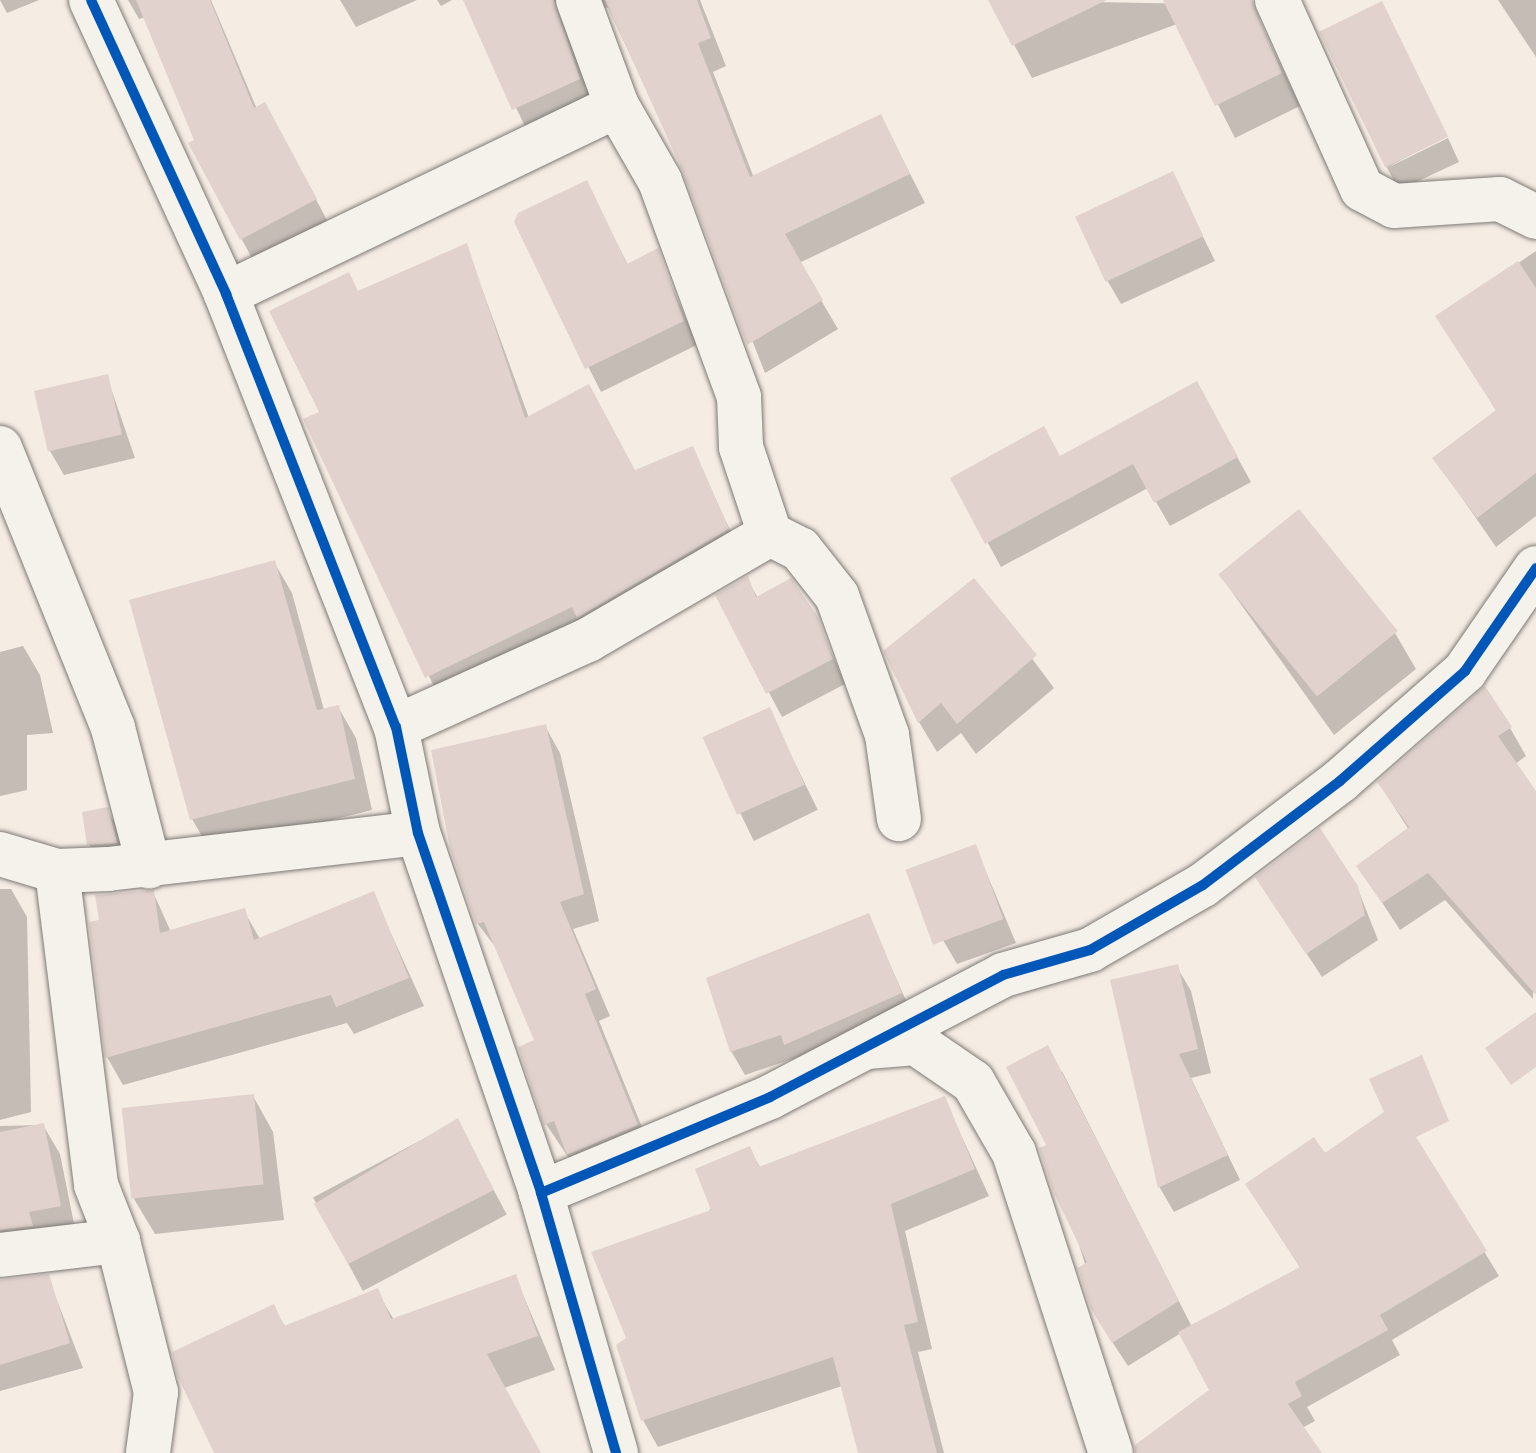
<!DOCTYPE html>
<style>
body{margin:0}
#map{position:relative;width:1536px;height:1453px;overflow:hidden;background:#f5ece3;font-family:Pangolin,sans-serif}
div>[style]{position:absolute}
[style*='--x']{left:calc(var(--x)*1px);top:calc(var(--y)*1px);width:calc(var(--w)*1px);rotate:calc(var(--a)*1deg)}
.shadow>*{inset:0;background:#0003;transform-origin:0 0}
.building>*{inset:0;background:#e1d2cd;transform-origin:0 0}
.roads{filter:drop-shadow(0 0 2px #7e7a76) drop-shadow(0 0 2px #7e7a76)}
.minor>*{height:44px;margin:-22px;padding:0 22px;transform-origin:22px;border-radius:22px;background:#f5f1eb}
.cycleway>*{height:10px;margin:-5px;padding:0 5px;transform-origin:5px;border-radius:5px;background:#0057b8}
span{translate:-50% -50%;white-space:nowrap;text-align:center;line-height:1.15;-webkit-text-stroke:8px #fcf5e5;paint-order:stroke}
</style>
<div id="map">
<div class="shadow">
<div style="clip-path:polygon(0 0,39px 0,7px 13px)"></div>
<div style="clip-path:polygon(128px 0,211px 0,257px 109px,278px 128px,329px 224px,255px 264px,191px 144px,196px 141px,145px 17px,139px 19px)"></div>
<div style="clip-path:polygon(340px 0,417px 0,356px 27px)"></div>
<div style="clip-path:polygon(437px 0,452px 0,441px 6px)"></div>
<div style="clip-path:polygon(465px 0,700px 0,726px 66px,713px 72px,754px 178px,881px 117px,925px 203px,799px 263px,838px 329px,765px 373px,685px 171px,608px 8px,585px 5px,595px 108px,530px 137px)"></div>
<div style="clip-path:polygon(990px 0,1252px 5px,1300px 106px,1235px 138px,1177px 24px,1032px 78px)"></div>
<div style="clip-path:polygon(1498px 0,1536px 0,1536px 57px)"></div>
<div style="clip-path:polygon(1381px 4px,1446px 135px,1387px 168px,1448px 138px,1459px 162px,1399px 190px,1386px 166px)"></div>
<div style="clip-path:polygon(1172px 174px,1215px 261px,1121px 304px,1107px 280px)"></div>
<div style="clip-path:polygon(586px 182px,628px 265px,657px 251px,697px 345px,601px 392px,516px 222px)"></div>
<div style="clip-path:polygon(466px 245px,529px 418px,635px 472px,692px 448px,742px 556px,442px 703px,305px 420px,322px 413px,359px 293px)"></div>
<div style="clip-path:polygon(1536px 251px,1536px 516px,1496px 547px,1435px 459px,1497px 412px,1438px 317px)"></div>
<div style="clip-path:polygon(107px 377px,135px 458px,64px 475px,50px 451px)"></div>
<div style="clip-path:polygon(1210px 408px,1251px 482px,1170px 526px,1148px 488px,1001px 567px,953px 479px,1060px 458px)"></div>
<div style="clip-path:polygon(274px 562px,292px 593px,324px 710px,338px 707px,356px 738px,372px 810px,210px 850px,192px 819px)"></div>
<div style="clip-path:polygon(1220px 575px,1395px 633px,1416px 669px,1334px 735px)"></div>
<div style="clip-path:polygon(747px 579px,758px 598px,816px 618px,845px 684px,782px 717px,718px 596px)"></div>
<div style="clip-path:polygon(974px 581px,1054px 688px,976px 754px,961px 733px,937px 752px,919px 722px)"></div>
<div style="clip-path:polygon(23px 646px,40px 675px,53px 733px,27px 735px,27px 790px,0 796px,0 652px)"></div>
<div style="left:769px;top:710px;width:111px;height:71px;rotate:64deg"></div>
<div style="clip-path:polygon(545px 726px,560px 753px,599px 921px,573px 929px,610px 1016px,599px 1021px,652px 1152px,584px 1181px,546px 1124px,536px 1042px,497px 949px,477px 923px)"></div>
<div style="clip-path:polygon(1510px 728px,1526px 756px,1515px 764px,1536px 794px,1533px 999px,1445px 900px,1400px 930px,1359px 867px,1409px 830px,1379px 783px)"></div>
<div style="clip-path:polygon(107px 810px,121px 834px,129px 867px,103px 868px,89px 844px)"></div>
<div style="clip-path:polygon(975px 846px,1016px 943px,957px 964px,943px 940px)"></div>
<div style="clip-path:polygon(1257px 878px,1357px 887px,1378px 940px,1322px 977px)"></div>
<div style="clip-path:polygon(0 889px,11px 889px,27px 917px,31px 1112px,0 1120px)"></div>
<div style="clip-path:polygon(153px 892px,171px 932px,244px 911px,260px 939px,373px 894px,424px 1006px,354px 1034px,347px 1023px,123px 1085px,107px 1057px,91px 924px)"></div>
<div style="clip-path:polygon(868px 916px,914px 1018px,745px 1075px,731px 1051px)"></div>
<div style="clip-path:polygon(1177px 967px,1191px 991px,1211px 1073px,1191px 1078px,1240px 1180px,1174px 1212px,1160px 1188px,1113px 982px)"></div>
<div style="clip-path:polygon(1062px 1071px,1192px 1327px,1301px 1269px,1247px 1185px,1404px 1120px,1499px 1276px,1392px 1340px,1400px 1355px,1307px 1407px,1315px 1421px,1302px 1428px,1319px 1453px,1136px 1453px,1211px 1391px,1181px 1333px,1128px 1366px,1107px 1334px,1048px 1146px)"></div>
<div style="clip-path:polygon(253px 1096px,273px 1132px,284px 1220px,155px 1234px,134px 1199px)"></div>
<div style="clip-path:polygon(944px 1098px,989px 1196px,905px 1231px,932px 1349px,918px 1352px,944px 1453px,860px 1453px,842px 1386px,658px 1447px,643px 1420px,628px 1339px,749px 1148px,761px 1169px)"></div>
<div style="left:457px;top:1121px;width:106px;height:163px;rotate:62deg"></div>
<div style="clip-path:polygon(43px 1125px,60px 1154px,76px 1234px,0 1258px,0 1126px)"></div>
<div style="clip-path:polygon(515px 1276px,555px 1370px,504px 1388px,539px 1453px,215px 1453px,273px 1307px,286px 1328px,377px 1291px,394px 1320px)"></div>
<div style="clip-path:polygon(48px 1277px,83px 1368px,0 1391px,0 1287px)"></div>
</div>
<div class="building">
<div style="clip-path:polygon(136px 0,210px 0,254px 108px,265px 102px,317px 199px,240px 240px,188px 143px,194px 140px)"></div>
<div style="clip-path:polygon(463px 0,554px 0,580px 79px,512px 110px)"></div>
<div style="clip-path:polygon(605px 0,697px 0,711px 38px,698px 43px,750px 177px,881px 114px,910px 174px,785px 234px,823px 300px,747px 345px,683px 172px)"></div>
<div style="clip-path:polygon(988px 0,1107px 0,1012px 46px)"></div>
<div style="clip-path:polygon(1163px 0,1252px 0,1282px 73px,1215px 106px)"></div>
<div style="left:1382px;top:1px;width:151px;height:70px;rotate:64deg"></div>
<div style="left:1173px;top:171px;width:72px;height:108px;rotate:65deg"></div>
<div style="clip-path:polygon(587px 180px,627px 264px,658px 248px,684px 321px,585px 369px,514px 222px,518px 213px)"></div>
<div style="clip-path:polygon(467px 243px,525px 418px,589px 384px,635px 470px,693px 446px,729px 529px,577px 618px,572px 607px,425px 678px,303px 419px,319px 412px,269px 311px,349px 272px,358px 291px)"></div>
<div style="clip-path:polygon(1518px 261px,1536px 288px,1536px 473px,1477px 518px,1432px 458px,1496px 410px,1435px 316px)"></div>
<div style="left:108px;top:374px;width:62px;height:76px;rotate:77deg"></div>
<div style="clip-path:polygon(1197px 381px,1238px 457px,1154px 503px,1133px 464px,985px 544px,950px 478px,1044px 426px,1060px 456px)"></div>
<div style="left:1299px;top:509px;width:157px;height:104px;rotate:51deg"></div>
<div style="clip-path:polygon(275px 560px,317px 710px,339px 705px,355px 779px,190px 820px,129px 600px)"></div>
<div style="clip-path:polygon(748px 576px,756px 597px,791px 578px,818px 617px,833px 659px,766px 694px,715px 595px)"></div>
<div style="clip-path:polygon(974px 578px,1037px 655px,957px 724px,941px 703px,918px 723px,883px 651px)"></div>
<div style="clip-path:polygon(1485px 686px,1512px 727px,1498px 736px,1536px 791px,1536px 995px,1428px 873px,1382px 903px,1356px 866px,1409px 827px,1377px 782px)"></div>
<div style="left:770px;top:707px;width:85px;height:74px;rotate:66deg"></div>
<div style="clip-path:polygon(546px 724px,584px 894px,560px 902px,596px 989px,585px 994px,638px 1125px,567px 1155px,554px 1121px,544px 1125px,518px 1047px,534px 1040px,484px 922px,476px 924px,450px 848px,431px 750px)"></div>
<div style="clip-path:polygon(108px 807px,117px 843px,87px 845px,82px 812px)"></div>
<div style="clip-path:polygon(1320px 828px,1358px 886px,1365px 915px,1306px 954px,1255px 877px)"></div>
<div style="left:976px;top:844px;width:80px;height:75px;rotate:70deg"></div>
<div style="clip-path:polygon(154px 890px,160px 933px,245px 908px,254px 940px,374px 891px,409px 978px,336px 1007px,331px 995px,105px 1058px,89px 922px,99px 920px,95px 895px)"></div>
<div style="clip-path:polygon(869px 913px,902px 993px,784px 1045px,781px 1035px,730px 1052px,706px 978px)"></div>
<div style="clip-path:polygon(1178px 964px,1198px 1049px,1179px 1054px,1228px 1155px,1158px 1188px,1110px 980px)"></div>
<div style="clip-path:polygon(1536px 1012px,1536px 1067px,1511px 1085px,1485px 1048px)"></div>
<div style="clip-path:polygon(1048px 1045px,1179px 1301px,1112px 1343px,1091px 1309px,1078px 1268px,1087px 1262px,1053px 1191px,1039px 1148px,1046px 1145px,1006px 1067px)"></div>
<div style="clip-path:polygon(1422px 1055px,1449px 1121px,1416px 1137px,1487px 1251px,1380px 1315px,1388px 1330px,1295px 1382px,1302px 1396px,1288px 1404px,1322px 1453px,1135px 1453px,1135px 1445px,1209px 1390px,1178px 1332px,1300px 1267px,1245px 1184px,1314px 1137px,1325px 1153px,1384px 1112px,1369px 1079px)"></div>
<div style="left:254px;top:1094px;width:91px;height:133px;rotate:84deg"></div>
<div style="clip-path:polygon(945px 1096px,975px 1169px,891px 1204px,918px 1322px,904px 1325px,937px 1453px,858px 1453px,833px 1357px,641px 1421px,616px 1345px,626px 1338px,591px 1252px,711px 1210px,695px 1169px,750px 1146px,759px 1167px)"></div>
<div style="clip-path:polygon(458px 1118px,494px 1190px,348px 1264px,314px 1204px)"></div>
<div style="clip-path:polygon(44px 1123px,61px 1206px,29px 1212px,33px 1226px,0 1230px,0 1132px)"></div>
<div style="clip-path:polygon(49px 1274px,70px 1343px,0 1365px,0 1280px)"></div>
<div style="clip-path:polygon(516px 1274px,538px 1336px,487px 1354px,541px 1453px,214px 1453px,177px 1375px,172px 1352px,274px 1304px,284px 1326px,378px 1288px,391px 1319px)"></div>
</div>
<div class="roads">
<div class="minor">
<div style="--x:91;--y:0;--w:324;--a:65.3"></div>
<div style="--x:226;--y:294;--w:465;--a:68.6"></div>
<div style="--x:396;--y:727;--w:108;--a:78.3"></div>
<div style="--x:418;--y:833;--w:380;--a:71.1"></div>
<div style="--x:541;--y:1193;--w:271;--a:73.9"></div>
<div style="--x:578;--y:0;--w:113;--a:69.8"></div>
<div style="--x:617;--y:106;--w:86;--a:60.2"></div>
<div style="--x:660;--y:181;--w:230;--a:69.9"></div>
<div style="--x:739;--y:397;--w:50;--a:87.7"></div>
<div style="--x:741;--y:447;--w:92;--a:71.6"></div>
<div style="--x:770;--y:534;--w:34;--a:27"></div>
<div style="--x:800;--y:549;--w:60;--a:51.8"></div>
<div style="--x:837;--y:596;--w:148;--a:70.2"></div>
<div style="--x:887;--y:735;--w:85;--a:81.9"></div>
<div style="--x:1277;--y:0;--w:207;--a:65.8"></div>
<div style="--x:1362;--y:189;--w:36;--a:28"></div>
<div style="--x:1394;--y:206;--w:106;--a:-3.8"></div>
<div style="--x:1500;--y:199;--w:40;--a:26.6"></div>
<div style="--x:226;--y:294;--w:434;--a:-25.7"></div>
<div style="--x:0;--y:448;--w:302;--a:68"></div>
<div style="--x:113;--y:728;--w:143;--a:75.4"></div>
<div style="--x:396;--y:727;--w:211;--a:-24.4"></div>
<div style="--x:588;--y:640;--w:211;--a:-30.2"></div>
<div style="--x:0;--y:854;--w:59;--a:16.6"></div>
<div style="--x:57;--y:871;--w:51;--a:-2.2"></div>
<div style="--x:108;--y:869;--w:312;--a:-6.6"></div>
<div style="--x:57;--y:871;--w:316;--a:82.9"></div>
<div style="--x:96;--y:1185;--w:60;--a:68.6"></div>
<div style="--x:118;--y:1241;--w:156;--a:75.9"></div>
<div style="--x:156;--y:1392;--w:62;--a:97.5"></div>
<div style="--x:867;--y:1047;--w:49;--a:-4.7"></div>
<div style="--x:916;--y:1043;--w:69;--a:34.4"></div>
<div style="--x:973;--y:1082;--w:82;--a:60"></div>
<div style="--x:1014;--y:1153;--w:315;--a:72.1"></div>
<div style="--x:541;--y:1193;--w:248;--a:-22.7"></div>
<div style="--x:770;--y:1097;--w:263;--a:-27.6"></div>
<div style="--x:1003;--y:975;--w:91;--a:-16"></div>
<div style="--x:1090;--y:950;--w:130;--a:-29.9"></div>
<div style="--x:1203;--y:885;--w:172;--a:-37.2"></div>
<div style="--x:1340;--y:781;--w:167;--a:-41.3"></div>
<div style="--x:1465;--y:671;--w:125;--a:-55.4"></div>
<div style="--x:0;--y:1255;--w:119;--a:-6.8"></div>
</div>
</div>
<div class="cycleway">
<div style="--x:91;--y:0;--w:324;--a:65.3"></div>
<div style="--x:226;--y:294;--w:465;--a:68.6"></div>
<div style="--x:396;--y:727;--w:108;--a:78.3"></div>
<div style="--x:418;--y:833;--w:380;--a:71.1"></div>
<div style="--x:541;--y:1193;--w:271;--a:73.9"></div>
<div style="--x:541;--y:1193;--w:248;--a:-22.7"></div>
<div style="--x:770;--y:1097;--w:263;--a:-27.6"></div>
<div style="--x:1003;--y:975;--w:91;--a:-16"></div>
<div style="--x:1090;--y:950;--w:130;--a:-29.9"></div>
<div style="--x:1203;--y:885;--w:172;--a:-37.2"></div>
<div style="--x:1340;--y:781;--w:167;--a:-41.3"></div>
<div style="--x:1465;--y:671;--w:125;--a:-55.4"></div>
</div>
</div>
